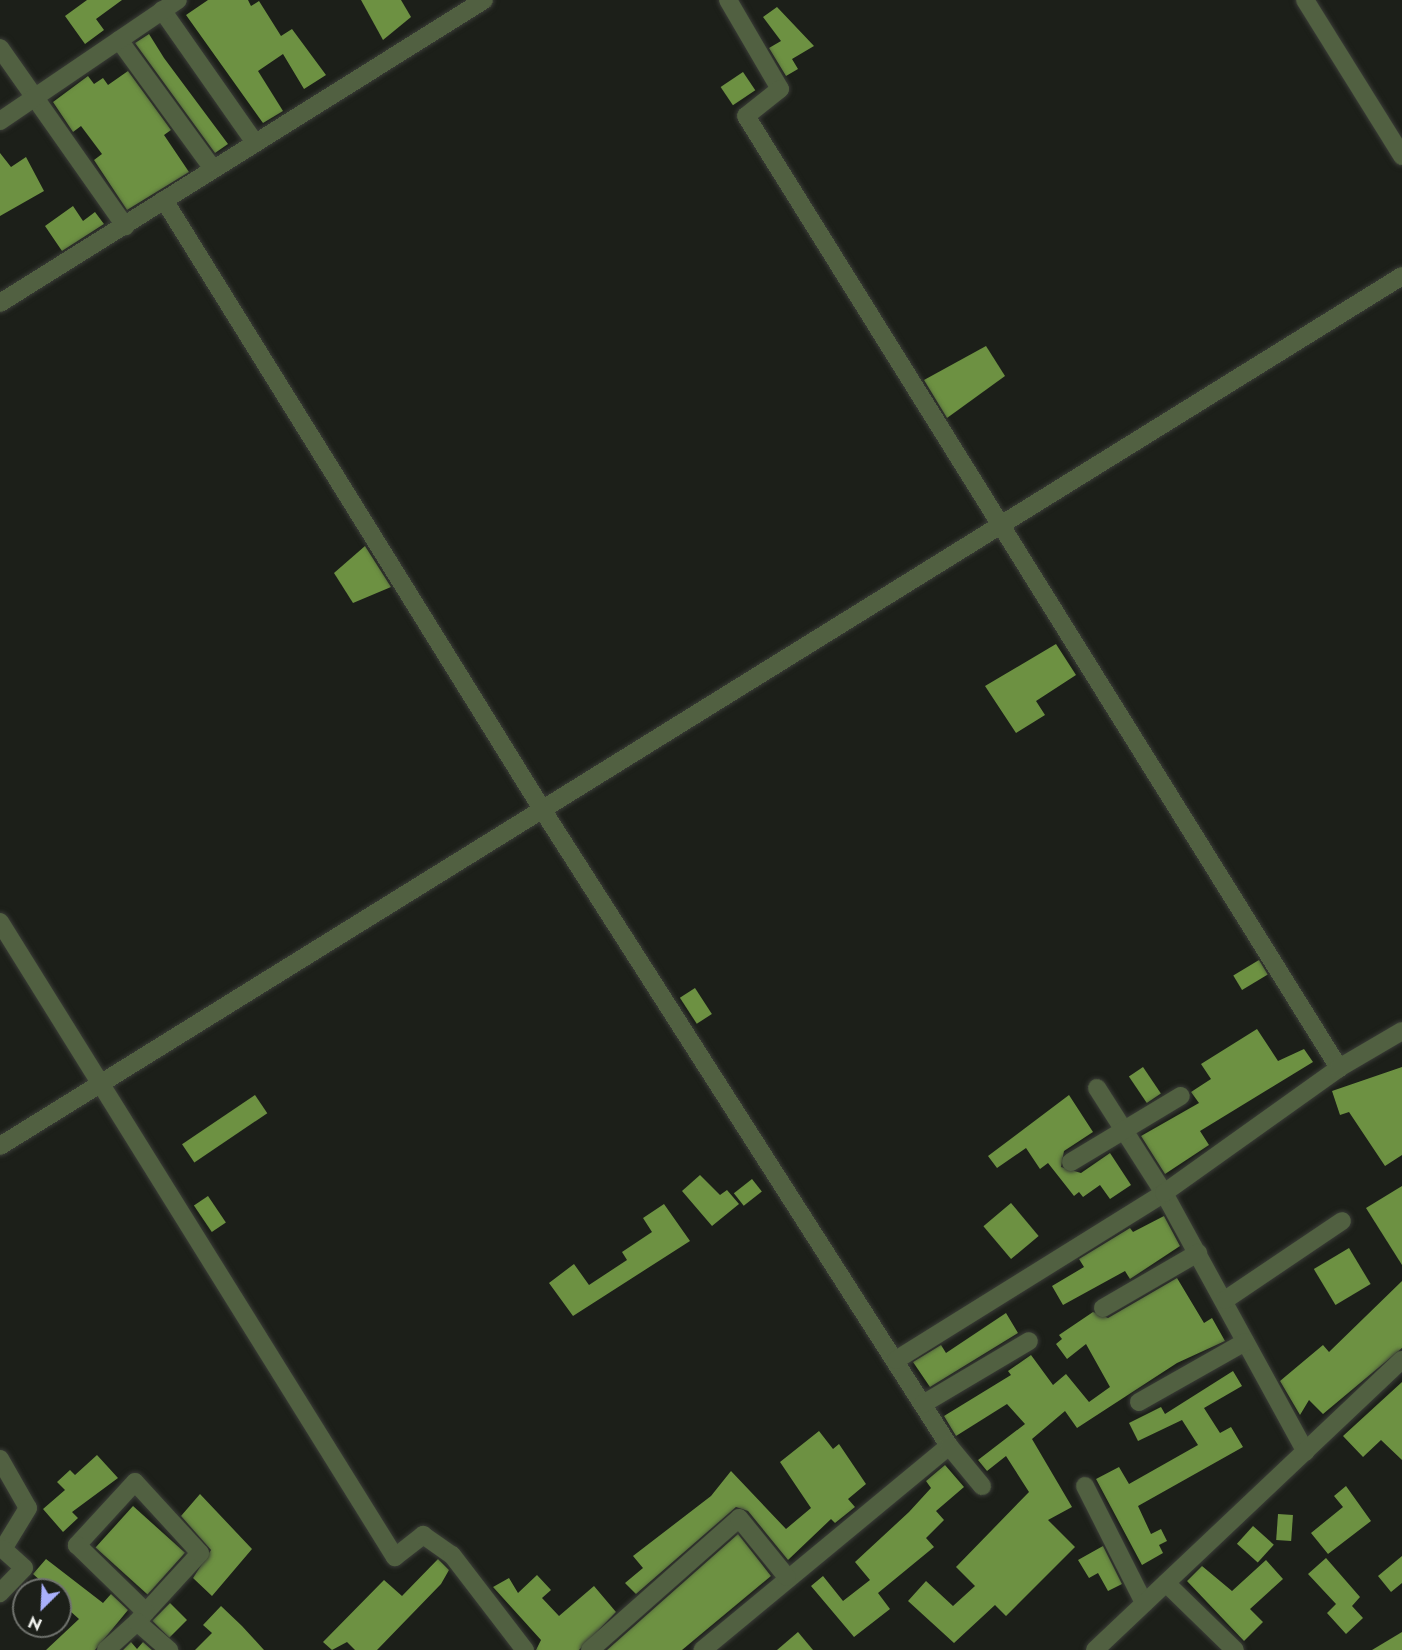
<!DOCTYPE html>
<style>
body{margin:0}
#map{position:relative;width:1402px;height:1650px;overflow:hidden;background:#1c1f19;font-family:Jost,sans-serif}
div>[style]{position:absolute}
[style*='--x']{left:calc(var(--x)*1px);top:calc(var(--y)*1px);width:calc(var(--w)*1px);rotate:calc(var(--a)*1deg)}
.building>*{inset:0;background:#6d9142;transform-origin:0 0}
.roads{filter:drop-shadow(0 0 2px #3a3c37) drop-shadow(0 0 2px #3a3c37)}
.minor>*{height:18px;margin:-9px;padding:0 9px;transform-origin:9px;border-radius:9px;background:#516041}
span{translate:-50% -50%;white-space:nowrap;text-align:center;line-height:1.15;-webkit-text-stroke:5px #1c1f19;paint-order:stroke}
.north{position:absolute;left:12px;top:1578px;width:60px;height:60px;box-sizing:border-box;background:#1c1f19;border:2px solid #70736e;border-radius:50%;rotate:204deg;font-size:16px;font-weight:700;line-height:24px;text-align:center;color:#eff1ed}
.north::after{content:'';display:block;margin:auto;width:21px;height:27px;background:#a9b0fc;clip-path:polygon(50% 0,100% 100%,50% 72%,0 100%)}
</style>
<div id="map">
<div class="building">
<div style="clip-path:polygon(87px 0,122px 0,96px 19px,104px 30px,85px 44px,65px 16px)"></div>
<div style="clip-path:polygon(208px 0,248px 0,251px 6px,259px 1px,281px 36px,292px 29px,326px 75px,304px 89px,283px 54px,258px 71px,283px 111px,263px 123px,186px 15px)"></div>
<div style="clip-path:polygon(361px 0,401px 0,411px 17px,383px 40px)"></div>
<div style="clip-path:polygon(777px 7px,814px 46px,792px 59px,798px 69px,786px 76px,769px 48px,781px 41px,763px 17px)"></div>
<div style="clip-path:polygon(149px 34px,164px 58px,228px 144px,215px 153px,135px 43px)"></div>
<div style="clip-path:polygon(128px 71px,171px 130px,164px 135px,189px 172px,127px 210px,94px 160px,102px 154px,81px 126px,73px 132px,53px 102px,88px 76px,94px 84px,103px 78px,108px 85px)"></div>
<div style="left:743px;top:72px;width:22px;height:27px;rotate:56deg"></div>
<div style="clip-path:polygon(0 153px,11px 167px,26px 157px,44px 191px,0 216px)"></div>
<div style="clip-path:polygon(73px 206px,83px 221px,95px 212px,104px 224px,62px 251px,45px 226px)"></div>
<div style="clip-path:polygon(986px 346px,1005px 376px,947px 418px,924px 380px)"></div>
<div style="clip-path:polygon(365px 546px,391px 587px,353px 603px,334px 573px)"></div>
<div style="clip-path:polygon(1056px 644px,1076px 675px,1036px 701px,1045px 715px,1016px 733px,985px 686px)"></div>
<div style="left:1259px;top:960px;width:17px;height:30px;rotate:59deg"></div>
<div style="left:695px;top:988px;width:31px;height:18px;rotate:57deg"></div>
<div style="clip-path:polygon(1257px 1029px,1278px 1061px,1304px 1049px,1313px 1062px,1200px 1131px,1209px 1145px,1165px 1174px,1141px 1136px,1199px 1103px,1191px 1092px,1211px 1079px,1201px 1064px)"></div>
<div style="left:1143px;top:1067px;width:32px;height:17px;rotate:56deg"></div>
<div style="clip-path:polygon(1402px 1067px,1402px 1155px,1385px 1166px,1349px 1112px,1340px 1115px,1332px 1091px)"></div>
<div style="left:255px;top:1095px;width:22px;height:88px;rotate:56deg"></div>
<div style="clip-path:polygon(1069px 1095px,1093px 1132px,1064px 1151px,1061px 1167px,1081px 1173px,1110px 1153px,1131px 1185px,1110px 1199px,1100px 1185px,1083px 1197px,1079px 1192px,1074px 1196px,1048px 1163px,1040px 1169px,1026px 1148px,997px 1168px,988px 1156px)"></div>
<div style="clip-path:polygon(700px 1175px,720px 1195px,727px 1190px,739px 1204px,712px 1226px,682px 1191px)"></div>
<div style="left:752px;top:1179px;width:16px;height:23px;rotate:52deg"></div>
<div style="clip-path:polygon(1402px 1186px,1402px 1265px,1366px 1208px)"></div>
<div style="left:208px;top:1196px;width:32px;height:17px;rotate:56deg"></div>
<div style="left:1011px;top:1203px;width:43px;height:36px;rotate:50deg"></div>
<div style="clip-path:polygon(664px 1204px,690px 1241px,573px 1316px,549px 1283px,574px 1264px,589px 1285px,627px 1260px,622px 1252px,652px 1232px,643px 1218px)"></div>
<div style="clip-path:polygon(1164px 1216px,1180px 1246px,1130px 1279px,1125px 1271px,1063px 1305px,1052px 1286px,1084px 1267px,1079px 1259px,1130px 1228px,1133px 1232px)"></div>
<div style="left:1349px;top:1248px;width:42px;height:41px;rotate:59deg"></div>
<div style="clip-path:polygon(1177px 1278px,1204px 1323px,1212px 1318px,1225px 1341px,1177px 1363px,1077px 1428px,1065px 1411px,1032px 1439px,1072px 1507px,1048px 1520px,1075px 1547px,1006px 1616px,995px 1605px,954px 1643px,908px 1601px,926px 1581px,953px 1606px,975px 1586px,956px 1567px,1029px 1492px,1006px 1456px,987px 1471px,978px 1460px,1025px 1424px,1007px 1404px,956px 1436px,944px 1416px,1011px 1375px,1008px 1371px,1031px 1355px,1053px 1385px,1066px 1374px,1089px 1402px,1110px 1387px,1086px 1344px,1067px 1359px,1056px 1344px,1062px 1339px,1059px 1335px,1093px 1312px,1108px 1318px)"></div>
<div style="clip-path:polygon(1402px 1281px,1402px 1348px,1323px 1414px,1309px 1400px,1300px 1415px,1280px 1381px,1323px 1345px,1329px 1352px)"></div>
<div style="clip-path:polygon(1006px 1313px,1018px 1333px,930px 1387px,913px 1362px,941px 1345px,946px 1353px)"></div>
<div style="clip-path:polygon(1233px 1371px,1242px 1386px,1204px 1408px,1220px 1433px,1231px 1427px,1243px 1447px,1138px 1506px,1151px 1534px,1161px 1529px,1167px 1541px,1159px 1545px,1163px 1553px,1142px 1565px,1096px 1479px,1119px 1467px,1129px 1484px,1198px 1445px,1182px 1420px,1138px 1441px,1129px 1423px,1161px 1407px,1165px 1414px)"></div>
<div style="clip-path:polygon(1402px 1382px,1402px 1460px,1381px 1440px,1363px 1457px,1343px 1436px)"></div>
<div style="clip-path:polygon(819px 1431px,833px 1449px,839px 1444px,866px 1484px,848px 1499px,855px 1507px,835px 1523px,831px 1519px,788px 1560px,748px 1511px,736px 1507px,636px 1594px,625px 1583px,643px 1568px,633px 1556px,711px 1496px,731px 1471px,786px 1529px,811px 1508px,780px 1462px)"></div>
<div style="clip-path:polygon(97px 1455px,118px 1478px,72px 1512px,78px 1518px,63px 1532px,43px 1509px,65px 1490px,57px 1482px,70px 1470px,75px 1475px)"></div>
<div style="clip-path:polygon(945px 1465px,964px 1487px,936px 1511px,944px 1520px,926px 1538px,934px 1547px,878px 1593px,890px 1609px,854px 1637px,811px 1586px,823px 1576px,843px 1601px,870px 1580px,855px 1562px,909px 1512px,931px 1488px,926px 1481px)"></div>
<div style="clip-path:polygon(1346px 1486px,1371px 1521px,1328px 1554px,1311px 1533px,1343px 1507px,1334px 1496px)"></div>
<div style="clip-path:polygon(200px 1494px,252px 1549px,212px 1596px,193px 1578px,211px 1550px,181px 1516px)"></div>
<div style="left:133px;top:1506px;width:70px;height:56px;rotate:42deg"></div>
<div style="left:1278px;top:1514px;width:15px;height:26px;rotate:4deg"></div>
<div style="left:1253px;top:1526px;width:28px;height:24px;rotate:42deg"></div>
<div style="clip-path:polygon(738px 1534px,771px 1576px,682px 1650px,607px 1650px)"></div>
<div style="clip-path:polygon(1103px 1546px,1122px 1584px,1108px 1591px,1098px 1573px,1089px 1578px,1078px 1560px)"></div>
<div style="clip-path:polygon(1402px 1556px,1402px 1583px,1391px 1592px,1378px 1576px)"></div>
<div style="clip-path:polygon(1326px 1558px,1360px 1597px,1352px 1606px,1363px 1618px,1346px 1634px,1327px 1613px,1336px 1604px,1308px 1574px)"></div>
<div style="clip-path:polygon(46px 1559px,103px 1603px,111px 1594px,128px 1610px,95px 1650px,46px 1650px,79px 1619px,60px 1602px,60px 1590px,51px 1590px,33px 1574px)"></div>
<div style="clip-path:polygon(438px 1559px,449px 1570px,441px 1584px,377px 1650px,355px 1650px,347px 1642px,332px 1650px,323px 1642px,384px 1580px,402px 1596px)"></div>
<div style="clip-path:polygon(1266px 1560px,1283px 1579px,1250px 1609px,1263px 1622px,1244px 1641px,1187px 1581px,1202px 1566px,1232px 1591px)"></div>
<div style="clip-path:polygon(537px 1575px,551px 1590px,542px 1598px,559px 1616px,594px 1586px,616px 1612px,579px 1650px,536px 1650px,541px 1640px,493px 1587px,509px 1578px,518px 1593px)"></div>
<div style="left:170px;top:1603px;width:24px;height:25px;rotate:45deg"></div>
<div style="clip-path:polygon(221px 1606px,242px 1626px,264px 1650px,195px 1650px,212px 1633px,203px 1625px)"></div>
<div style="clip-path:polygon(798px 1632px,813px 1650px,777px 1650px)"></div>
<div style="clip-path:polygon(1402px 1632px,1402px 1650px,1372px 1650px)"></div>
<div style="clip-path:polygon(131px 1642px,137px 1649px,143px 1642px,152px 1650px,123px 1650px)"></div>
</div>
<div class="roads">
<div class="minor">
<div style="--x:728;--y:0;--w:103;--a:59.7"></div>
<div style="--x:780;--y:89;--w:43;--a:141.5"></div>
<div style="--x:746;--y:116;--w:1122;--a:58.08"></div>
<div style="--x:1305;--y:0;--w:184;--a:58.1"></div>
<div style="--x:162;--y:10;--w:162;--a:55"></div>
<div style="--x:119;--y:40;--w:160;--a:53.9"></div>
<div style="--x:0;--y:48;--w:218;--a:54.9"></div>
<div style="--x:0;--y:121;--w:215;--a:-34.2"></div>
<div style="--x:164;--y:200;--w:717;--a:58.17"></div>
<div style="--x:542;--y:809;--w:756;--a:57.42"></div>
<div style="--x:949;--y:1446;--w:320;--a:140.4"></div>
<div style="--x:0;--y:303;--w:571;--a:-32.05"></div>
<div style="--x:0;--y:922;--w:748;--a:58.12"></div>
<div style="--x:395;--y:1557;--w:36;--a:-38"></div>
<div style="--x:423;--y:1535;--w:35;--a:35"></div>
<div style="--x:452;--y:1555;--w:120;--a:52.5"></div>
<div style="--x:1097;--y:1088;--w:125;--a:57.5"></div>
<div style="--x:1164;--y:1193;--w:295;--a:61.3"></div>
<div style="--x:0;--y:1146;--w:1650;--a:-31.82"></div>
<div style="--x:1071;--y:1162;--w:128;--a:-31"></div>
<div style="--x:1225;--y:1300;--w:141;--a:-34"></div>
<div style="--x:1103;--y:1308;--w:110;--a:-30.1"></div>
<div style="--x:896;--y:1360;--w:316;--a:-31.9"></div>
<div style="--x:1164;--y:1193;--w:215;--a:-35.5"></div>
<div style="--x:1339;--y:1068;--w:73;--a:-30.4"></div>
<div style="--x:1139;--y:1402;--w:122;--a:-29.5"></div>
<div style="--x:923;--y:1404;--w:123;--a:-30.7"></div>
<div style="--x:949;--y:1446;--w:52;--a:50.5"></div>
<div style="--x:0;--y:1459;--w:56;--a:60.3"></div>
<div style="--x:28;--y:1508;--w:48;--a:121.4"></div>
<div style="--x:3;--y:1549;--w:28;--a:42"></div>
<div style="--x:24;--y:1568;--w:35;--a:134"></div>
<div style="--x:1085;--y:1486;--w:131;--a:63.2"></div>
<div style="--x:1166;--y:1583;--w:96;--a:44.2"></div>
<div style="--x:137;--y:1622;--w:13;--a:-48"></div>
<div style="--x:146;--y:1612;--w:80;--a:-47.5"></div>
<div style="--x:200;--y:1553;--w:96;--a:-132.5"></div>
<div style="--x:135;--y:1482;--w:86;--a:132.6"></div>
<div style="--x:77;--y:1545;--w:96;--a:44.2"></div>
<div style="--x:106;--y:1650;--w:42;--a:-42.1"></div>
<div style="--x:137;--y:1622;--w:43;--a:41.2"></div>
<div style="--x:590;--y:1650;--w:199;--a:-41.5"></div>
<div style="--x:739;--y:1518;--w:76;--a:50.9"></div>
<div style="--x:1095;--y:1650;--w:422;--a:-43.4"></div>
</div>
</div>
<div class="north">N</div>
</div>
